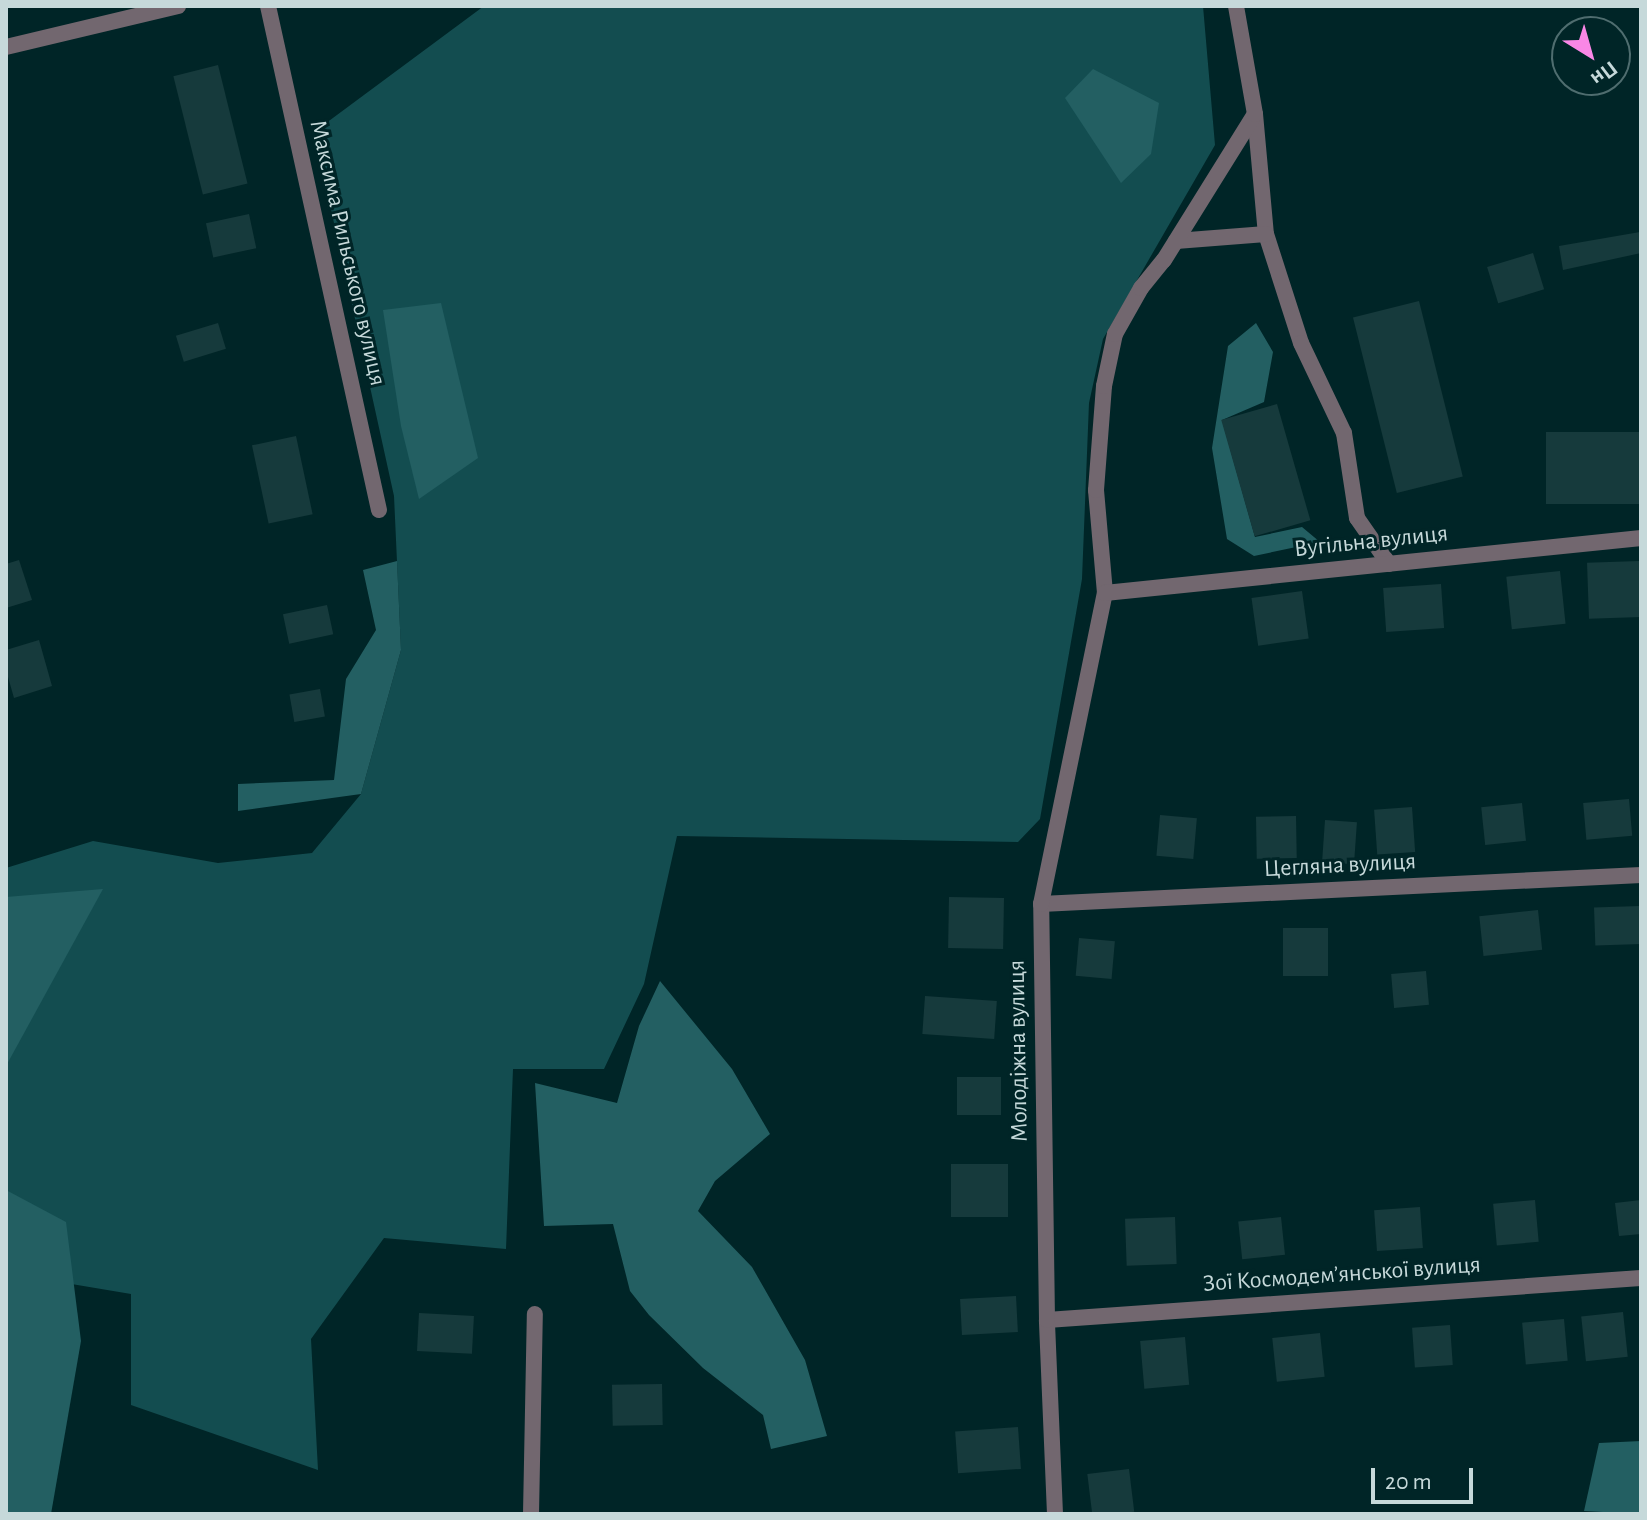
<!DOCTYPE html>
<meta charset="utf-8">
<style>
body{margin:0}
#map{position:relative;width:1647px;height:1520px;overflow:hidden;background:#002527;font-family:"Alegreya Sans",sans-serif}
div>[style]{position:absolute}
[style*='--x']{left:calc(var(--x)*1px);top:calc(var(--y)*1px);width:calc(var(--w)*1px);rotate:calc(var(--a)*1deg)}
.green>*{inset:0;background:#134d50}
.forest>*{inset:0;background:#235f62}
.building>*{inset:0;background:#163a3c;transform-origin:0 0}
.service>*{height:16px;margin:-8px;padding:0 8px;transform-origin:8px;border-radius:8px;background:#72676f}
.minor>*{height:16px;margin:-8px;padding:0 8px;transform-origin:8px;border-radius:8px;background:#72676f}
span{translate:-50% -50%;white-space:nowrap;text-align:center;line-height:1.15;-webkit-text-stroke:6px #002527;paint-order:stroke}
.street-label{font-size:24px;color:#c6d9da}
.frame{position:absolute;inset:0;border:8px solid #c6d9da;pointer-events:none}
.north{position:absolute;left:1551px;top:16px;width:80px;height:80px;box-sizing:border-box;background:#002527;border:2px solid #4f6d6f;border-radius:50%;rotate:143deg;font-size:22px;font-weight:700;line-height:32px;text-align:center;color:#c6d9da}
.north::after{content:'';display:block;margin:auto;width:28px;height:36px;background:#fa87e6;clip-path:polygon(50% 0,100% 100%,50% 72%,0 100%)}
.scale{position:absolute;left:1371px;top:1468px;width:102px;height:36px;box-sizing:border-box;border:4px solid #c6d9da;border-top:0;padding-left:10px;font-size:24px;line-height:28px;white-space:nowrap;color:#c6d9da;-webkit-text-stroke:6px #002527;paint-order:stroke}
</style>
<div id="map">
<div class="green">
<div style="clip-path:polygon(484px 6px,1203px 6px,1215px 145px,1103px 339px,1089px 403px,1082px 579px,1040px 819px,1018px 842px,677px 836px,644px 984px,604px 1069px,513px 1069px,506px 1249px,384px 1238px,311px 1339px,318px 1470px,131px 1405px,131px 1294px,6px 1273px,6px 868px,93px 841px,218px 863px,312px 853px,361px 794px,401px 650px,394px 496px,314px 132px)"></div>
</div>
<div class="forest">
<div style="clip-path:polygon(1093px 69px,1159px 103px,1151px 154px,1121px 183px,1065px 98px)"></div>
<div style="clip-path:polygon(441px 303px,478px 458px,419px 499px,401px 426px,383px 310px)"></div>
<div style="clip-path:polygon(1256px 323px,1273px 352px,1264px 402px,1222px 420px,1255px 537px,1302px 527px,1320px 542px,1254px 556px,1227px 539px,1212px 448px,1228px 346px)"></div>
<div style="clip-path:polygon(397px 561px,401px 650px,361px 794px,238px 811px,238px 784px,334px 780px,346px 679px,376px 630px,363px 570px)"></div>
<div style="clip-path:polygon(103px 889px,6px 1066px,6px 897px)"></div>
<div style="clip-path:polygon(660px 981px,732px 1069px,770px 1134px,715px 1181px,698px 1211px,752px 1267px,805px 1360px,827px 1436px,771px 1449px,763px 1415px,703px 1368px,649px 1315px,630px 1291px,613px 1224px,544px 1226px,535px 1083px,617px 1103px,639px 1026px)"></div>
<div style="clip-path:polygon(6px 1190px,66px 1222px,81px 1341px,51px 1514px,6px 1514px)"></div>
<div style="clip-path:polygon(1641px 1441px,1641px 1514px,1584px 1511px,1599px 1443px)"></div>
</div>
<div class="building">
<div style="left:218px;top:65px;width:122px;height:46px;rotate:76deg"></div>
<div style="left:249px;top:214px;width:35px;height:44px;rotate:78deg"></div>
<div style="clip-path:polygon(1640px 232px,1641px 253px,1563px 270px,1559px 246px)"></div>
<div style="left:1533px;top:253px;width:38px;height:48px;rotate:73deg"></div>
<div style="left:1419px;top:301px;width:181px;height:68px;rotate:76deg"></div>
<div style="left:218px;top:323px;width:27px;height:44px;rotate:73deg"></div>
<div style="left:1277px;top:404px;width:121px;height:58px;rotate:74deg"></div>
<div style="left:1641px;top:432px;width:72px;height:95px;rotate:90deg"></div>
<div style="left:296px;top:436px;width:80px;height:45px;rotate:78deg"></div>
<div style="clip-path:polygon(19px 560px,32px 600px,6px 608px,6px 564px)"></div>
<div style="left:1639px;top:561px;width:56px;height:52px;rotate:88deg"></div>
<div style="left:1560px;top:571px;width:53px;height:54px;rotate:84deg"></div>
<div style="left:1441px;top:584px;width:44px;height:58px;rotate:86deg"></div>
<div style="left:1302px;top:591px;width:48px;height:51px;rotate:82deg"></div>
<div style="left:327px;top:605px;width:30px;height:45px;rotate:78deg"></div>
<div style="clip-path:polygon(39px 640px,52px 686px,14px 698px,6px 670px,6px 650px)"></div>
<div style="left:320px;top:689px;width:28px;height:31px;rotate:80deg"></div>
<div style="left:1629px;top:799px;width:37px;height:46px;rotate:85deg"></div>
<div style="left:1522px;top:803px;width:38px;height:41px;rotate:84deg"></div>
<div style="left:1412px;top:807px;width:45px;height:38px;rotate:86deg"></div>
<div style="left:1160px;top:815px;width:37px;height:41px;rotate:5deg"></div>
<div style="left:1296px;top:816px;width:42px;height:40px;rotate:89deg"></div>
<div style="left:1325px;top:820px;width:32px;height:42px;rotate:4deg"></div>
<div style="left:949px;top:897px;width:55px;height:51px;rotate:1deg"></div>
<div style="left:1640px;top:906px;width:38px;height:46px;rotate:88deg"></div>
<div style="left:1538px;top:910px;width:40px;height:59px;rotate:84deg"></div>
<div style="left:1283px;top:928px;width:45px;height:48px"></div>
<div style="left:1079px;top:938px;width:36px;height:38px;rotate:5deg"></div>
<div style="left:1426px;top:971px;width:34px;height:35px;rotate:85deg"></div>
<div style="left:925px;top:996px;width:72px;height:38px;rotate:4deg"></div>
<div style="left:957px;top:1077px;width:44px;height:38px"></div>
<div style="left:951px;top:1164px;width:57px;height:53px"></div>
<div style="left:1535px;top:1200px;width:42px;height:42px;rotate:85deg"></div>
<div style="clip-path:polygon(1641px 1200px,1641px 1234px,1619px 1236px,1615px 1203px)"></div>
<div style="left:1420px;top:1207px;width:41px;height:46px;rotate:86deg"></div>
<div style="left:1175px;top:1217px;width:47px;height:50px;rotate:88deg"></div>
<div style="left:1281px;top:1217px;width:38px;height:43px;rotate:84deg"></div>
<div style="left:1016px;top:1296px;width:36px;height:56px;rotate:87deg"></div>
<div style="left:1623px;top:1312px;width:45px;height:42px;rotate:84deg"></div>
<div style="left:419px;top:1313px;width:55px;height:38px;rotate:3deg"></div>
<div style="left:1564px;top:1319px;width:42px;height:42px;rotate:85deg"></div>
<div style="left:1450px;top:1325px;width:40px;height:38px;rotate:86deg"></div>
<div style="left:1320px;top:1333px;width:44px;height:48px;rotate:84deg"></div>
<div style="left:1185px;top:1337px;width:48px;height:45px;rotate:85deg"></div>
<div style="left:662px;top:1384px;width:41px;height:50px;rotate:89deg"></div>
<div style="left:1018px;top:1427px;width:42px;height:63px;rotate:86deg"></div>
<div style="left:1129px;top:1469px;width:43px;height:42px;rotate:83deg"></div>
</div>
<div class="service">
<div style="--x:1255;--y:114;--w:121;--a:84.8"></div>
<div style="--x:1266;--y:234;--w:114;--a:72.2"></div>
<div style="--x:1301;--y:343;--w:100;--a:64.5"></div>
<div style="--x:1344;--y:433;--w:86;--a:81.3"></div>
<div style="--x:1357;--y:518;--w:56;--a:55.2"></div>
<div style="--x:1176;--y:241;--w:90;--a:-4.4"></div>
<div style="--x:1105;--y:593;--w:103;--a:-95"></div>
<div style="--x:1096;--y:490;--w:104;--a:-85.6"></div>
<div style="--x:1104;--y:386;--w:53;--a:-78.1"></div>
<div style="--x:1115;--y:334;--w:53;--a:-60.5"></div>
<div style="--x:1141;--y:288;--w:36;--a:-51"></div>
<div style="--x:1164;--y:260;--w:172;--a:-58.1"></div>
<div style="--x:1255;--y:114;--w:110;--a:-100"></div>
</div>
<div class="minor">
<div style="--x:268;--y:6;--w:516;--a:77.58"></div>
<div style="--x:6;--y:47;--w:177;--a:-13.4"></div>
<div style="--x:1041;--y:904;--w:601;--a:-2.77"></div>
<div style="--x:1047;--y:1320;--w:595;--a:-4.04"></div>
<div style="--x:531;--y:1514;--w:200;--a:-88.9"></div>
<div style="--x:1055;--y:1514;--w:194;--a:-92.4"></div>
<div style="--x:1047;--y:1320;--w:416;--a:-90.8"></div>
<div style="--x:1041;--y:904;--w:318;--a:-78.4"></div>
<div style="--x:1105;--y:593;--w:539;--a:-5.86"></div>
</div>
<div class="street-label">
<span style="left:347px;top:253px;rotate:77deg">Максима Рильського вулиця</span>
<span style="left:1371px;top:542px;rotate:-6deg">Вугільна вулиця</span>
<span style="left:1340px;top:866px;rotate:-3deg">Цегляна вулиця</span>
<span style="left:1019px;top:1051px;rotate:-91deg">Молодіжна вулиця</span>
<span style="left:1342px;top:1275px;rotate:-4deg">Зої Космодем’янської вулиця</span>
</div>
<div class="frame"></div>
<div class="north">Пн</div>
<div class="scale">20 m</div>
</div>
